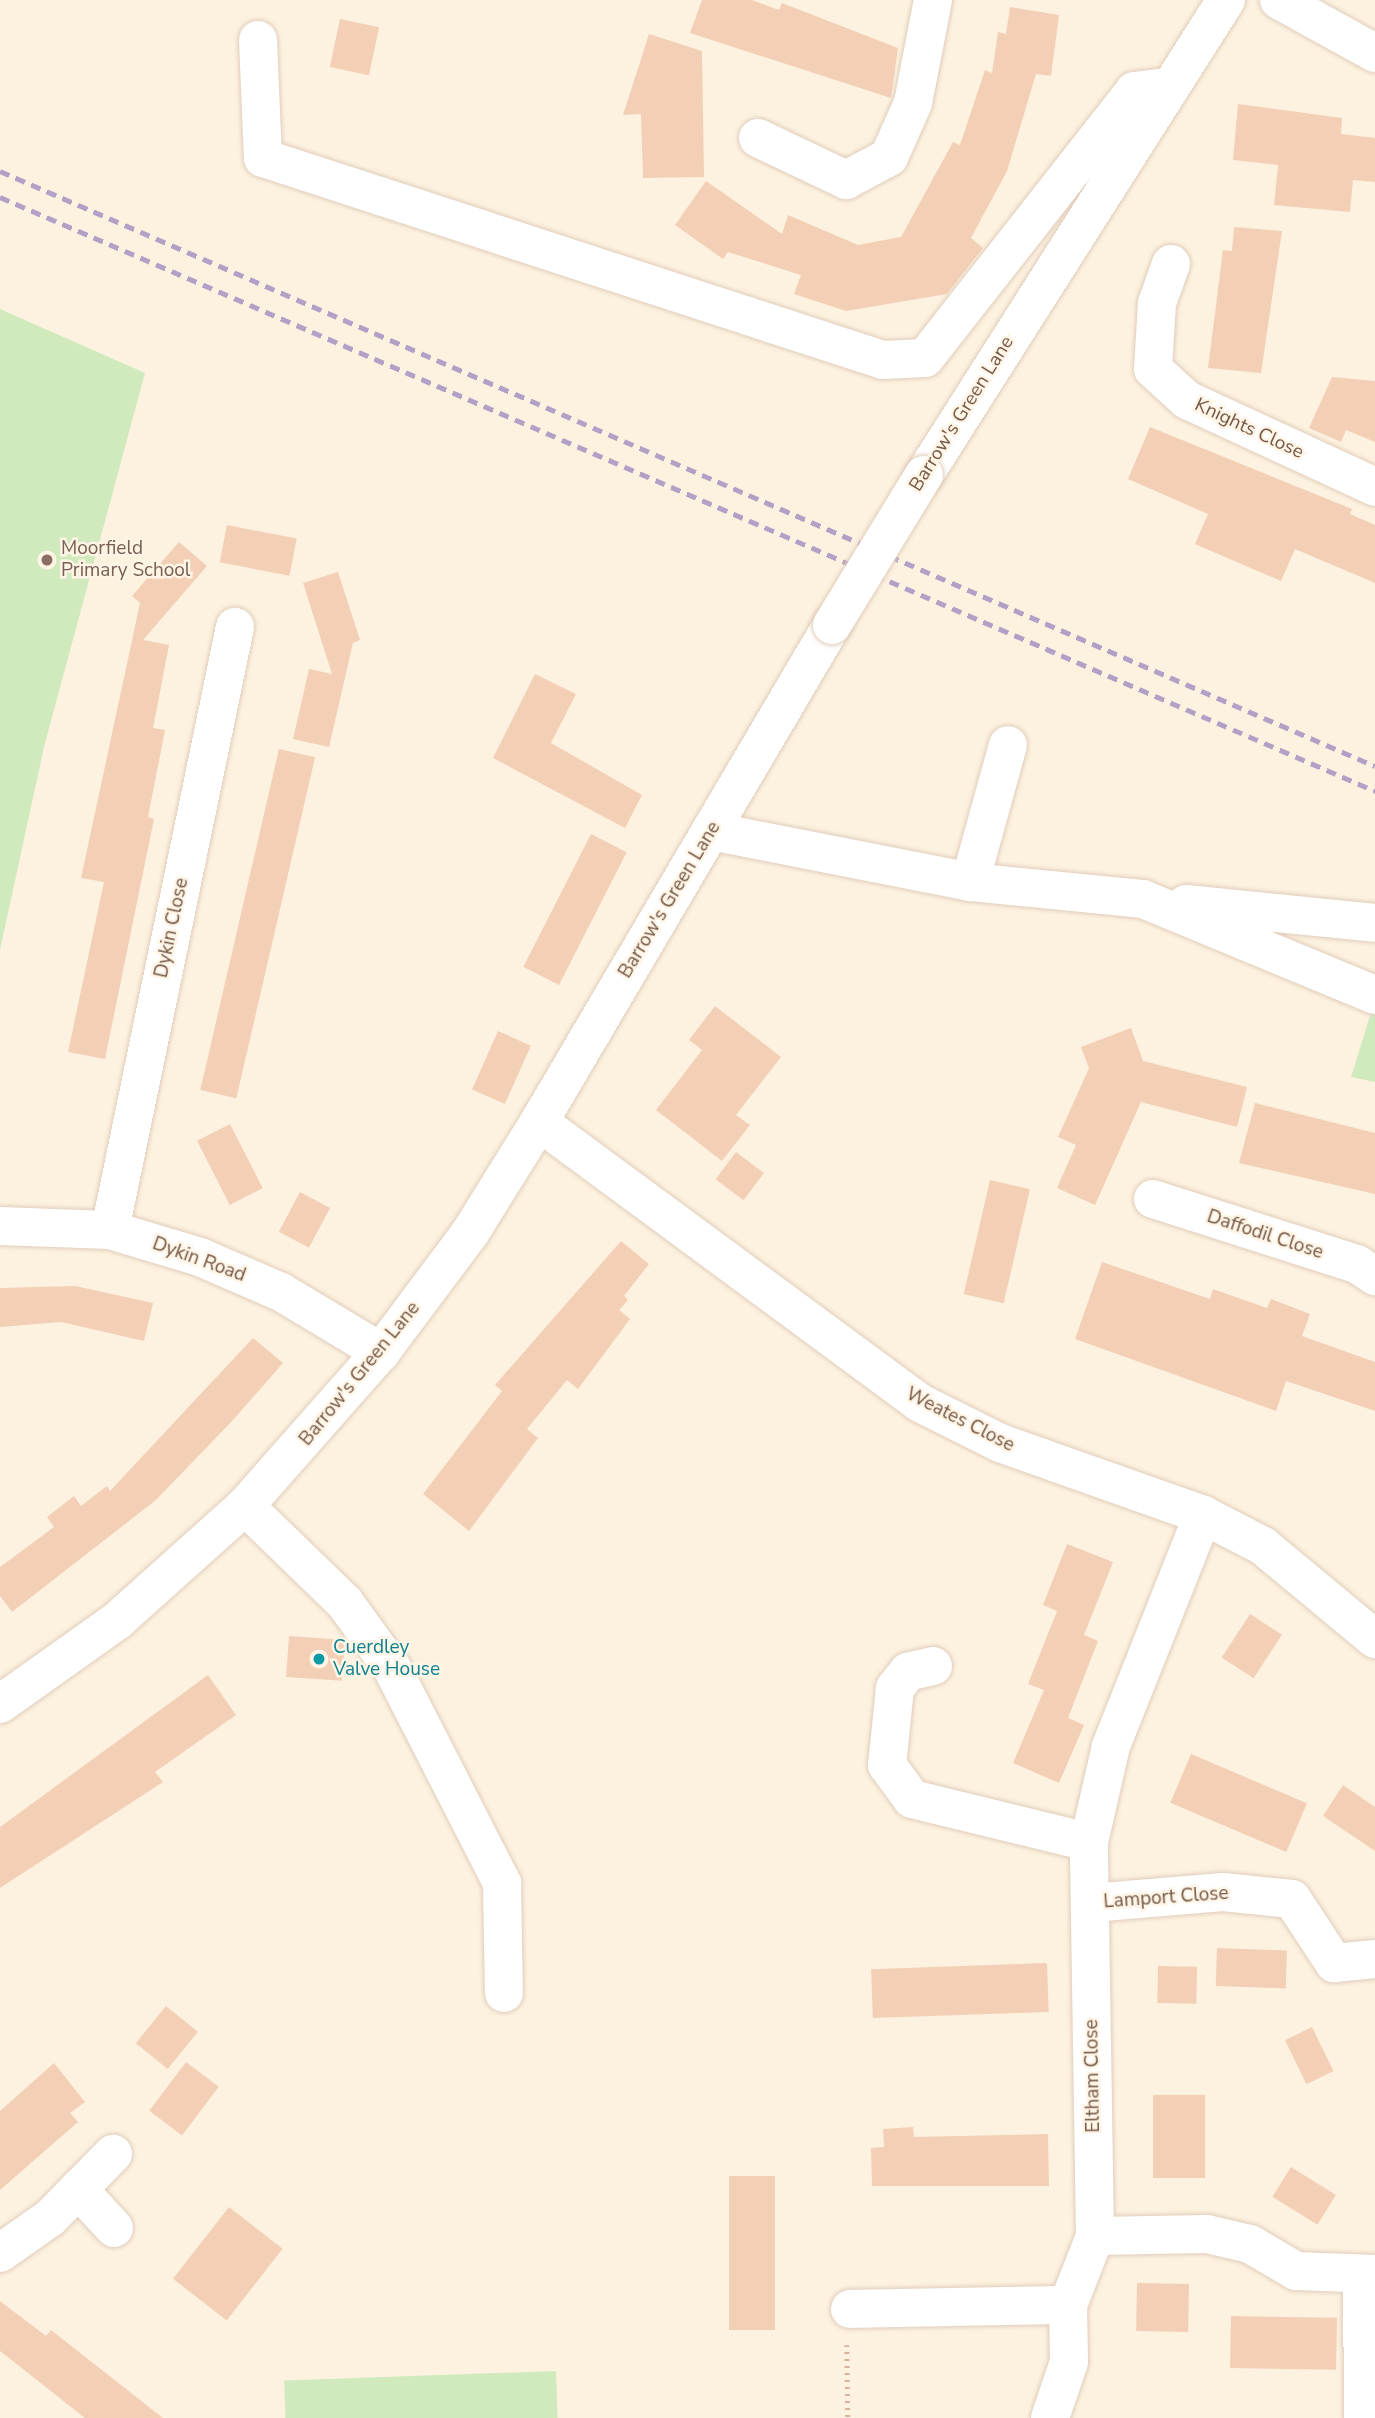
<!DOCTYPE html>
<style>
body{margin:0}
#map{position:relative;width:1375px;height:2418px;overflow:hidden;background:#fdf2e0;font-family:"Nunito Sans",sans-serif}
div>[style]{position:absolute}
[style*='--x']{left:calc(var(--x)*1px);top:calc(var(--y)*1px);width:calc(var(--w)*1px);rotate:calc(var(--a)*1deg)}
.green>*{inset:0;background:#d0eabe;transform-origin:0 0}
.building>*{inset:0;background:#f3cfb6;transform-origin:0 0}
.path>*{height:4.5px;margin-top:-2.25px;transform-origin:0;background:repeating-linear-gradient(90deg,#d8b29a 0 2px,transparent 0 7px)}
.roads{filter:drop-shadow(0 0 2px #e1cdbb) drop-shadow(0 0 2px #e1cdbb)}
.minor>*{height:38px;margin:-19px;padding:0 19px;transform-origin:19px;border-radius:19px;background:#fff}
.rail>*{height:5px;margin-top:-2.5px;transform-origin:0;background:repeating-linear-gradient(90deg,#b49fc6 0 10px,transparent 0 17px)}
.bridges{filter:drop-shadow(0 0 2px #e1cdbb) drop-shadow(0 0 2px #e1cdbb)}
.minor-bridge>*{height:38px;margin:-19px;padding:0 19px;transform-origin:19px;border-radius:19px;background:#fff}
.dots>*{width:19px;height:19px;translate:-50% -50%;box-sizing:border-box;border:4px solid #fff5e6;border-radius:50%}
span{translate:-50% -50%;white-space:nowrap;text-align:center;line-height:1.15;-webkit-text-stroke:5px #fff5e6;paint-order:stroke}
.street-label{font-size:19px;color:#745746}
.education-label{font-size:19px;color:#785e54}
.left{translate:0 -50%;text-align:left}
.culture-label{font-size:19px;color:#0d838f}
</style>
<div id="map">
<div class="green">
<div style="clip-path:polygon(0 309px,145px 373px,44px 747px,0 950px)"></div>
<div style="clip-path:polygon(1375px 1000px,1375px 1082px,1351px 1077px)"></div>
<div style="left:556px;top:2371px;width:47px;height:272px;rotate:88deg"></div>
</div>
<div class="building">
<div style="clip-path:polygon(702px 0,752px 0,779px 10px,782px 3px,898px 48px,891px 98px,690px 33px)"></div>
<div style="clip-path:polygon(1010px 7px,1059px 15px,1051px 76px,1036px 74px,1007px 171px,971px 238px,983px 248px,947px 294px,846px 311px,794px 294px,801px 275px,728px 252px,723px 259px,675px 225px,706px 181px,782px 234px,788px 215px,858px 245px,901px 237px,953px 142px,960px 145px,985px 70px,992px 73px,998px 32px,1006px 34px)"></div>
<div style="left:340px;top:19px;width:40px;height:49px;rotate:12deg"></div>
<div style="clip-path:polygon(649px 34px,702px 51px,704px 177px,643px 178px,641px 114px,623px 115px)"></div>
<div style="clip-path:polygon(1238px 104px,1342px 118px,1341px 134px,1375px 138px,1375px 182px,1353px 180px,1350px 212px,1274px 205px,1278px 165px,1233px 160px)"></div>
<div style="clip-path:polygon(1234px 227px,1282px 231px,1261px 373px,1208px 368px,1223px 250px,1232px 251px)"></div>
<div style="clip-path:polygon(1332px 377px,1375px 381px,1375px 442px,1346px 430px,1341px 442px,1309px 428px)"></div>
<div style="clip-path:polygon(1150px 427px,1352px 509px,1350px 514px,1375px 525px,1375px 583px,1295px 549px,1281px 581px,1195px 544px,1208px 514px,1128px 479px)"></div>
<div style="left:227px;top:525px;width:71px;height:38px;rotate:11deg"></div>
<div style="clip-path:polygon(179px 542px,207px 566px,143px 640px,169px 645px,153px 728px,165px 730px,148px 817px,154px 819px,105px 1059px,68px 1052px,104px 882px,81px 878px,140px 603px,132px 596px)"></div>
<div style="clip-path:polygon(338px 572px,360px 640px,353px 643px,329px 747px,293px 739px,309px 669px,332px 674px,303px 583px)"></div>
<div style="clip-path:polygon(535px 674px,576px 694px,551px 743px,642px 795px,625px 828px,493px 758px)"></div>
<div style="left:279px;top:749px;width:37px;height:350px;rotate:13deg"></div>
<div style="left:591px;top:834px;width:40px;height:149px;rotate:27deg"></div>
<div style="clip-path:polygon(715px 1006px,781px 1057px,736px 1115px,750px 1125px,722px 1161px,656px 1110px,702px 1050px,689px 1040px)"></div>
<div style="clip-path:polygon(1131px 1028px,1143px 1061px,1247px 1087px,1237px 1127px,1141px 1102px,1095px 1205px,1057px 1188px,1076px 1145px,1058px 1137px,1089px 1068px,1081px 1047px)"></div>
<div style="left:498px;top:1031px;width:36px;height:64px;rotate:24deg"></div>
<div style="clip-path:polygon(1255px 1103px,1375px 1133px,1375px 1194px,1239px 1163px)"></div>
<div style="left:230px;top:1124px;width:72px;height:37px;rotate:63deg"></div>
<div style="left:736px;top:1152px;width:35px;height:34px;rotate:37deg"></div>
<div style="left:990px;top:1180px;width:41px;height:117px;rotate:13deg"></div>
<div style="left:300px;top:1192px;width:34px;height:45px;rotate:28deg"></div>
<div style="clip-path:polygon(621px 1241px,649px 1264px,624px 1296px,628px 1300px,619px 1310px,630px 1319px,578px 1389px,567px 1380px,527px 1429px,538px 1438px,469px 1531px,423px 1494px,502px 1391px,495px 1385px)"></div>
<div style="clip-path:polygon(1102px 1262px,1210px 1299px,1213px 1289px,1267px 1308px,1271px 1299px,1310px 1314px,1302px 1336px,1375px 1362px,1375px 1411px,1286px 1381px,1276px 1411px,1075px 1339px)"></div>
<div style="clip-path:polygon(75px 1286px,153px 1303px,144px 1341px,61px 1322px,0 1327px,0 1288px)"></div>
<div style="clip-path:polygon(253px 1338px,283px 1363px,234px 1419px,156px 1500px,12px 1612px,0 1596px,0 1567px,54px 1527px,47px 1517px,74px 1496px,81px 1506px,107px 1486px,110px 1491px)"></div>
<div style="clip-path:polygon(1067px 1544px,1113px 1562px,1084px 1635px,1098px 1641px,1068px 1718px,1084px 1725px,1059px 1783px,1013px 1763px,1044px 1690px,1028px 1684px,1057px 1611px,1043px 1605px)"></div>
<div style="left:1250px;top:1614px;width:38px;height:52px;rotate:33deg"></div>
<div style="left:289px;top:1636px;width:56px;height:41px;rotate:4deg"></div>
<div style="clip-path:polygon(208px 1675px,236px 1715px,155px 1772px,163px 1782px,0 1888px,0 1827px)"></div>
<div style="left:1191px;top:1754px;width:126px;height:53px;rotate:23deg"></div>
<div style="clip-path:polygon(1343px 1785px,1375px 1807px,1375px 1851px,1323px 1816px)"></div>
<div style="left:1217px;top:1948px;width:70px;height:38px;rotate:2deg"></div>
<div style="left:1047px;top:1963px;width:49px;height:176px;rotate:88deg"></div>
<div style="left:1158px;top:1966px;width:39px;height:37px;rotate:1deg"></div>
<div style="left:166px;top:2006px;width:41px;height:48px;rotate:39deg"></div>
<div style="left:1312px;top:2027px;width:49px;height:30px;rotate:64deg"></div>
<div style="left:186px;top:2062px;width:41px;height:61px;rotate:37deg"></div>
<div style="clip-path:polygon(54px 2063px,85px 2102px,70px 2113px,78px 2122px,0 2190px,0 2111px)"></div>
<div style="left:1153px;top:2095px;width:52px;height:83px"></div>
<div style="clip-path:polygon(913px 2127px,914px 2137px,1048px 2134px,1049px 2186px,872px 2186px,871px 2148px,884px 2147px,883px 2129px)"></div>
<div style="left:1291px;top:2167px;width:53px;height:35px;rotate:32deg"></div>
<div style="left:729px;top:2176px;width:46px;height:154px"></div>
<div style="left:229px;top:2207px;width:68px;height:91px;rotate:38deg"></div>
<div style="left:1137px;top:2283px;width:52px;height:48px;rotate:1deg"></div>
<div style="clip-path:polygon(0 2301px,46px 2336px,51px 2330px,163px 2418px,85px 2418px,0 2351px)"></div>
<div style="left:1231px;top:2316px;width:106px;height:52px;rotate:1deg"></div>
</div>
<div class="path">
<div style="--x:847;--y:2345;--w:73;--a:89.2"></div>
</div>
<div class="roads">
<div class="minor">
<div style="--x:1279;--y:0;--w:110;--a:28.9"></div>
<div style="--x:258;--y:40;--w:118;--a:87.6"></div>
<div style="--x:263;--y:158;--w:652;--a:18.05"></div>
<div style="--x:883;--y:360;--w:42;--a:-2.7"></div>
<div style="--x:925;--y:358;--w:339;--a:-51.9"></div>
<div style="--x:1134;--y:91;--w:32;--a:-7"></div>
<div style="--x:758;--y:138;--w:98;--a:25.5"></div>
<div style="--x:846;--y:180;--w:49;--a:-28.1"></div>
<div style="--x:889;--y:157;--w:59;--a:-66"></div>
<div style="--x:913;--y:103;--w:105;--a:-79"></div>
<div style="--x:1171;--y:264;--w:41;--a:109.7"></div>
<div style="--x:1157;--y:303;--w:66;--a:93.5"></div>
<div style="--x:1153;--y:369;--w:46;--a:42.4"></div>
<div style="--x:1187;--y:400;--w:207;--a:24.8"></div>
<div style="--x:924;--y:475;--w:563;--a:-57.55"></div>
<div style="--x:711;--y:831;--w:264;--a:11.1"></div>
<div style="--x:970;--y:882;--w:174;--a:5.6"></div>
<div style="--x:1143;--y:899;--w:251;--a:22.5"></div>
<div style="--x:970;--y:882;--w:142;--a:-74.5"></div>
<div style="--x:1186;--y:904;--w:190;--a:5.7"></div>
<div style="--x:539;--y:1122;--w:473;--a:36.4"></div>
<div style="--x:920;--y:1403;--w:89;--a:26.6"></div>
<div style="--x:1000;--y:1443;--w:215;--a:19.5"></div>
<div style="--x:1203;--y:1515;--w:68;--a:27.3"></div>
<div style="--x:1263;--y:1546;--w:146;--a:39.7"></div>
<div style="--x:1153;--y:1199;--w:214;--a:17.7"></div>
<div style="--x:1357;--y:1264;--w:22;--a:34"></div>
<div style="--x:0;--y:1226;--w:110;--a:2.1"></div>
<div style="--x:110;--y:1230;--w:94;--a:16.7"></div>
<div style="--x:200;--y:1257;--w:88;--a:23.4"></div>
<div style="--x:281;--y:1292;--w:117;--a:31"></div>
<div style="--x:110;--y:1230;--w:616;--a:-78.29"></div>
<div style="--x:245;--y:1506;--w:139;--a:44.1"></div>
<div style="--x:345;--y:1603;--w:80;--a:54.1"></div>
<div style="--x:392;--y:1668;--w:242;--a:62.9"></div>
<div style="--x:502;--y:1883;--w:110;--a:89"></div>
<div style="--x:933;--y:1666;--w:26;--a:167"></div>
<div style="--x:908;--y:1672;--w:21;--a:129"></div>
<div style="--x:895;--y:1688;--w:77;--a:95.9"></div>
<div style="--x:887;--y:1765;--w:42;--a:53.7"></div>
<div style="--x:912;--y:1799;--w:182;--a:13.7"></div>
<div style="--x:0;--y:1704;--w:145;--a:-35.4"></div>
<div style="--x:118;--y:1620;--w:171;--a:-41.9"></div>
<div style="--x:245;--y:1506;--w:205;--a:-48.6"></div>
<div style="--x:381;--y:1352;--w:149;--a:-53.2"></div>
<div style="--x:470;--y:1233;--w:131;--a:-58.1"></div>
<div style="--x:539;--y:1122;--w:577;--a:-59.48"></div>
<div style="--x:1091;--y:1903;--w:132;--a:-4.8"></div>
<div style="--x:1223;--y:1892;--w:69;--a:5.8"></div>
<div style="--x:1292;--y:1899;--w:77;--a:56.7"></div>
<div style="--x:1334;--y:1963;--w:41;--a:-5.6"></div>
<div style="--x:78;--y:2189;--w:53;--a:47.3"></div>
<div style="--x:1095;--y:2236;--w:112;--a:-1"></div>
<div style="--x:1207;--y:2234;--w:44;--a:13.1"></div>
<div style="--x:1250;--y:2244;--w:53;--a:30.4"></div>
<div style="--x:1296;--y:2271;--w:79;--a:2.2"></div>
<div style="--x:0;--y:2253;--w:61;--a:-35"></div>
<div style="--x:50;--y:2218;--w:90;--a:-45.5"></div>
<div style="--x:1362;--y:2274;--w:144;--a:89.6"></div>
<div style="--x:850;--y:2309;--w:218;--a:-1.1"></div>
<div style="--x:1068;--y:2305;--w:74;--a:-68.6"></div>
<div style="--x:1095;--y:2236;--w:394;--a:-90.9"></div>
<div style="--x:1089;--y:1842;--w:98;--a:-77.1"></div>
<div style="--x:1111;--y:1746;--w:249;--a:-68.3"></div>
<div style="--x:1050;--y:2418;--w:59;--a:-71.3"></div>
<div style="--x:1069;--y:2362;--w:57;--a:-91"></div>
</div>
</div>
<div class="rail">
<div style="--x:0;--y:171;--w:1498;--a:23.4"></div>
<div style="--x:0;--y:197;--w:1498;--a:23.36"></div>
</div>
<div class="bridges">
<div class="minor-bridge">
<div style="--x:832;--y:625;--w:176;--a:-58.5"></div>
</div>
</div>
<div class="dots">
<div style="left:47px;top:560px;background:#8d6e63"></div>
<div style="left:319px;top:1659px;background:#0f9aa8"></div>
</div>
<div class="street-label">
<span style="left:962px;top:414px;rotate:-58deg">Barrow's Green Lane</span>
<span style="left:1249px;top:429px;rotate:25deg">Knights Close</span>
<span style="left:670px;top:900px;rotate:-59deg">Barrow's Green Lane</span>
<span style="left:172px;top:928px;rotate:-78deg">Dykin Close</span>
<span style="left:1265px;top:1235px;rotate:18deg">Daffodil Close</span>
<span style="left:199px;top:1260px;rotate:20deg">Dykin Road</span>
<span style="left:360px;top:1374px;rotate:-51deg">Barrow's Green Lane</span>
<span style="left:960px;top:1420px;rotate:27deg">Weates Close</span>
<span style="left:1166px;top:1898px;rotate:-4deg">Lamport Close</span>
<span style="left:1093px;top:2076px;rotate:-91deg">Eltham Close</span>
</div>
<div class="education-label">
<span class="left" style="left:61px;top:560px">Moorfield<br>Primary School</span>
</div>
<div class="culture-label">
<span class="left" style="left:333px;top:1659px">Cuerdley<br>Valve House</span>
</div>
</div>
